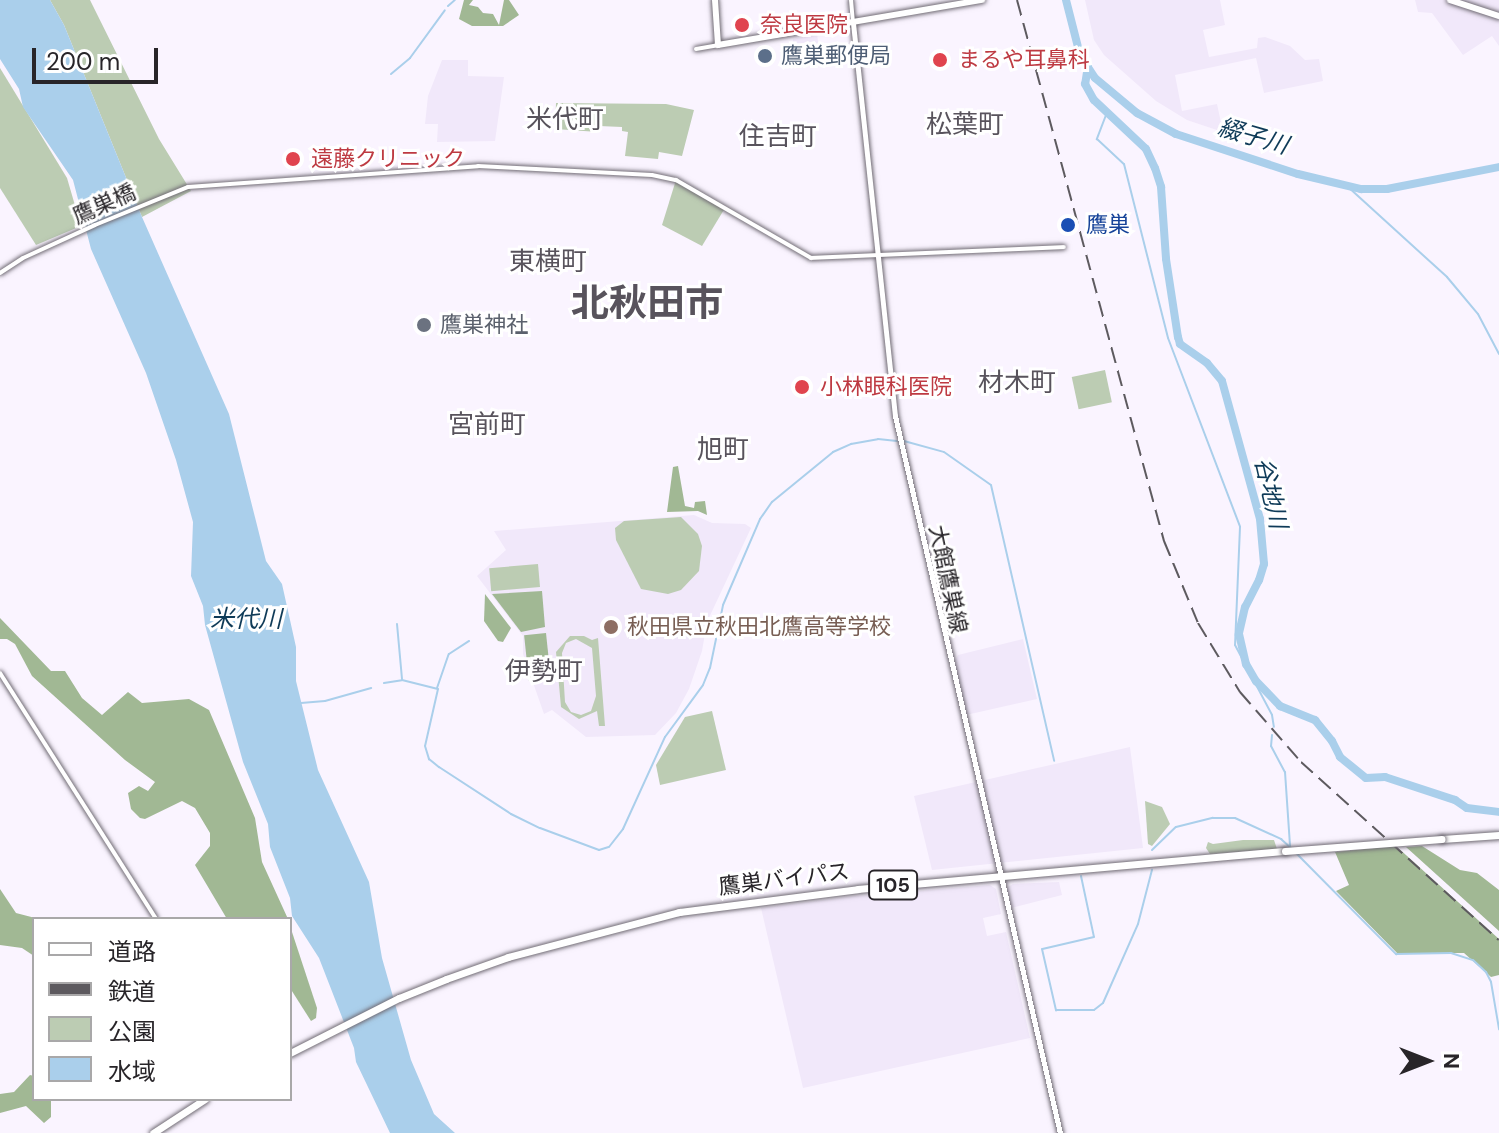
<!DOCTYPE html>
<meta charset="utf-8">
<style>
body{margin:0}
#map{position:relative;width:1499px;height:1133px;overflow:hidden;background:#faf4ff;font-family:"DM Sans","Noto Sans JP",sans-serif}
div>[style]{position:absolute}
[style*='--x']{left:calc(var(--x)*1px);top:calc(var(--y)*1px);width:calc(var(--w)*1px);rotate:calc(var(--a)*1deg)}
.built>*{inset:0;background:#f1e8fa}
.green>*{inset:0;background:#bcccb3;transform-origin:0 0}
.forest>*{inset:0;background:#a1b894;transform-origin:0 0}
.water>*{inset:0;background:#aacfeb}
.stream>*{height:2px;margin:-1px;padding:0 1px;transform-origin:1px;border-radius:1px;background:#aacfeb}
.river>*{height:8px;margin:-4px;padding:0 4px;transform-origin:4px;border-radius:4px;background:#aacfeb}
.roads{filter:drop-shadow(0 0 2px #716c75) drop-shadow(0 0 2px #716c75)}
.tertiary>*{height:4px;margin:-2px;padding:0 2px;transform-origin:2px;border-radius:2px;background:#fff}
.secondary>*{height:5px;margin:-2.5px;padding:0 2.5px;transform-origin:2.5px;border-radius:2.5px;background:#fff}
.primary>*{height:6px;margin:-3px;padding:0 3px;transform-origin:3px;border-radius:3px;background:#fff}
.trunk>*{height:7px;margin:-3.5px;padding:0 3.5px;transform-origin:3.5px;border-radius:3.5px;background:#fff}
.rail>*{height:2px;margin-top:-1px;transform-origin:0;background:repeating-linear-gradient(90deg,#5d5a5f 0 16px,transparent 0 24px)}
.bridges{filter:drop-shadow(0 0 2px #716c75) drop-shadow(0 0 2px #716c75)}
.trunk-bridge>*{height:7px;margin:-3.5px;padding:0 3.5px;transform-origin:3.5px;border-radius:3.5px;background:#fff}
.dots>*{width:22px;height:22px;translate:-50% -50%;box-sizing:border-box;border:4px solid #fff;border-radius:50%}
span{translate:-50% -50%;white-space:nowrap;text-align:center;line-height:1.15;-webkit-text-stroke:6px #fff;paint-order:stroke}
.shield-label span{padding:2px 6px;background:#fff;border:2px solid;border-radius:6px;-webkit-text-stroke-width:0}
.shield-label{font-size:20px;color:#282529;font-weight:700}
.health-label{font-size:22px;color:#be3a42}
.left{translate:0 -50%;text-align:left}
.service-label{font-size:22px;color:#4e5e75}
.street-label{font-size:22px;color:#282529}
.transit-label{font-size:22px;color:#164399}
.worship-label{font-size:22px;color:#5b616d}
.education-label{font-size:22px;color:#785e54}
.water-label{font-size:24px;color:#0f3b58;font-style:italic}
.quarter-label{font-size:26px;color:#58535c}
.town-label{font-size:38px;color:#58535c;font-weight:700}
.legend{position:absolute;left:32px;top:917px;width:260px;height:184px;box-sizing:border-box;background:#fff;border:2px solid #a9a8a9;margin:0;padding:10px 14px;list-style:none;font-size:24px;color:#282529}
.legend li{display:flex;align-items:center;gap:16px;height:40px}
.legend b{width:40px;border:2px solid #a9a8a9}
.north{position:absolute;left:1387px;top:1021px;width:80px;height:80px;-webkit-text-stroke:6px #fff;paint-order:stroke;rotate:90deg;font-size:22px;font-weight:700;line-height:32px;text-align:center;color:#282529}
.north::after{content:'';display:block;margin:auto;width:28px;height:36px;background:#282529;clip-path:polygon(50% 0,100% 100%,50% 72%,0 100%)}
.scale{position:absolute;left:32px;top:48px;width:126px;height:36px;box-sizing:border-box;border:4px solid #282529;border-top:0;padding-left:10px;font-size:24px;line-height:28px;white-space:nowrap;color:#282529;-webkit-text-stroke:6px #fff;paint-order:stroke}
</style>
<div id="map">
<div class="built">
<div style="clip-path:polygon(1085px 0,1220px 0,1225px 25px,1203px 30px,1209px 57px,1257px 48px,1258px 38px,1265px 37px,1290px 46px,1305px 60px,1319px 59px,1323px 81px,1264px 93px,1256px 58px,1175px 75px,1182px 111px,1217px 104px,1223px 132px,1187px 120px,1156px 101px,1104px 55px,1094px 40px)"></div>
<div style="clip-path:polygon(1415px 0,1499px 0,1499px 46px,1492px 36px,1463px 55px,1432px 13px,1418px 12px)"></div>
<div style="clip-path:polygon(817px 34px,821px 62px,792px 68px,793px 39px)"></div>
<div style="clip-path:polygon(442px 60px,468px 60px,468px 76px,504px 77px,495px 141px,437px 142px,438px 124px,425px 124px,428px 96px)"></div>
<div style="clip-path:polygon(694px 515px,712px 523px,745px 524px,751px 528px,707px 622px,702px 651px,689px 689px,676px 713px,655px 735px,586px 737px,552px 710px,544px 714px,523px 654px,523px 636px,477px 576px,506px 550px,494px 531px)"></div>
<div style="clip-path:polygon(1023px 639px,1037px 699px,966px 715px,954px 663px,958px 655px)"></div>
<div style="clip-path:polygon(1130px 747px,1143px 848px,932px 870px,914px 796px)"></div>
<div style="clip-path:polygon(1059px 882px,1062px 895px,1011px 908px,1006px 888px,1013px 884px)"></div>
<div style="clip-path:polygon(990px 885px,996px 889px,1001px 914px,983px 918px,987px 936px,1006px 932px,1030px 1038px,803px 1088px,761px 908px,855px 896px)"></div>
</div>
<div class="green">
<div style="clip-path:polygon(50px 0,90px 0,159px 139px,191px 191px,142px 217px,64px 25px)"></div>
<div style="clip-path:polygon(0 68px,67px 178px,81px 226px,36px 245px,0 188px)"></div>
<div style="clip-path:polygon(556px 103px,666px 104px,694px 110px,682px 156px,659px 152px,658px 159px,625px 156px,628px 132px,622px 131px,622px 127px,599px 126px,598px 132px,555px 129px)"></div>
<div style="clip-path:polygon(676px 180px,725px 208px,702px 246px,662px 225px)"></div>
<div style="left:1105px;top:370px;width:33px;height:34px;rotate:78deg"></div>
<div style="clip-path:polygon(681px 517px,698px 534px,702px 546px,699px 571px,681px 590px,668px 594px,641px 589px,616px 540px,615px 528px,624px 521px)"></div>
<div style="left:538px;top:564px;width:23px;height:49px;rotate:85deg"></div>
<div style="clip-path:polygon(evenodd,570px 636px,584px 636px,592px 640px,598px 638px,605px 726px,599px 726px,597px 711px,579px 719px,561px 707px,556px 652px,570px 636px,576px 639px,592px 648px,596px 696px,591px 711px,581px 715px,571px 712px,565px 702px,562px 653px,566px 643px,576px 639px)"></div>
<div style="clip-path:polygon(712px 711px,726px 770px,660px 785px,656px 765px,685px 717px)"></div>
<div style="clip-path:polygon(1145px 801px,1162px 807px,1170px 824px,1152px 846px,1148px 844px)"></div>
<div style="clip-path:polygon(1243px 840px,1274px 840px,1277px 849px,1210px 854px,1206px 848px,1208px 842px,1213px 844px)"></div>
</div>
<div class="forest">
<div style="clip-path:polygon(464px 0,473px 0,469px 5px,478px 7px,483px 13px,493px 14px,499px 25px,504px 0,509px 0,519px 15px,503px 26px,472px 26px,459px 19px)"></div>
<div style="clip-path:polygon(678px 466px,685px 506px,694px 508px,695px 502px,705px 501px,707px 515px,698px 511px,667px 512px,673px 467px)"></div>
<div style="clip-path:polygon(542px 591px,545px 627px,521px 632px,492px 594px)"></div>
<div style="clip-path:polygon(485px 594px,511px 628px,503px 642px,498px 641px,484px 621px)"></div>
<div style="clip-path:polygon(0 618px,51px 671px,65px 671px,82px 698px,102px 715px,128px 692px,142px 703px,189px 699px,209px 710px,255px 818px,262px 862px,288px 919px,227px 919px,195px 865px,210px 846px,210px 833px,195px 808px,182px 801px,145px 819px,140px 818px,131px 809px,128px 793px,139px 786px,148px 791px,155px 782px,125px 760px,32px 676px,15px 644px,7px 639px,0 639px)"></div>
<div style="left:546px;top:633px;width:46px;height:22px;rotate:84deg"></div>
<div style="clip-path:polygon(1396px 846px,1499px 939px,1499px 975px,1491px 977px,1464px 953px,1397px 953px,1336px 891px,1349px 885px,1335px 852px)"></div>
<div style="clip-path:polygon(1422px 846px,1460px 870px,1477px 873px,1499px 890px,1499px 931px,1406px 847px)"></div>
<div style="clip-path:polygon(0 889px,16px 913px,39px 919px,34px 919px,34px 956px,22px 948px,0 945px)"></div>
<div style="clip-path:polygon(290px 926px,317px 1008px,316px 1018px,311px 1021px,290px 988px)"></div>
<div style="clip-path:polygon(30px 1075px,34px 1076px,34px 1099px,51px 1099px,51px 1117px,44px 1123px,26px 1106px,0 1113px,0 1094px,14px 1092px)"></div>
</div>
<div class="water">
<div style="clip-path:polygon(0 0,50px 0,64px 25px,142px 217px,229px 414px,266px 561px,282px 584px,296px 647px,296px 681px,318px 770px,369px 882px,382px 958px,411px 1060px,434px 1114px,455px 1133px,390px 1133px,356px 1062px,354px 1048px,319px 958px,292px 916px,290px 898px,270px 847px,268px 824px,243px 762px,205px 625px,203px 606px,191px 576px,193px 522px,176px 460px,146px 373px,91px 249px,73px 180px,23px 107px,19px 89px,0 59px)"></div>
</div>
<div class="stream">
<div style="--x:448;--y:6;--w:9;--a:-41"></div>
<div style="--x:391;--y:74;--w:25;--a:-40"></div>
<div style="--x:410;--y:58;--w:59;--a:-53.9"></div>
<div style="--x:1106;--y:115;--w:26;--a:111"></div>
<div style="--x:1097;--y:139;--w:37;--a:43"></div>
<div style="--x:1124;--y:164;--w:179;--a:75.8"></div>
<div style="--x:1168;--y:338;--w:202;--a:69.1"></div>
<div style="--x:1240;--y:527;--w:118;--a:92.4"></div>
<div style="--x:1235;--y:645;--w:79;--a:62.1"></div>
<div style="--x:1272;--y:715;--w:12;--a:81"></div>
<div style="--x:1347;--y:186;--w:135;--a:42.3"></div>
<div style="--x:1447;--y:277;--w:48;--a:50"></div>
<div style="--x:1478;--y:314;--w:45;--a:62.3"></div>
<div style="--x:904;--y:441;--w:41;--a:15.4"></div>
<div style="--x:944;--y:452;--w:57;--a:35.1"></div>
<div style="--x:991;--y:485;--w:283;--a:77.1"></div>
<div style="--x:397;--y:624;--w:55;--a:84.8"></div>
<div style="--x:384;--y:683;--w:18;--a:-9"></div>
<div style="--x:402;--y:680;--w:37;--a:14"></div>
<div style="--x:438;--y:689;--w:58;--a:102.8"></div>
<div style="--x:425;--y:746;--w:14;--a:73"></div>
<div style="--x:429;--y:759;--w:13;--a:39"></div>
<div style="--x:439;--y:767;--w:86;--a:33.1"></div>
<div style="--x:511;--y:814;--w:32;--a:26"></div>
<div style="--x:540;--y:828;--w:63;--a:20.4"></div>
<div style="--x:599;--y:850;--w:10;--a:-17"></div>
<div style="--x:609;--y:847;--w:23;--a:-52"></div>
<div style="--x:623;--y:829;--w:101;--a:-65.5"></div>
<div style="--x:665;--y:737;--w:64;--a:-53.8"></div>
<div style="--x:703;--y:685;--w:18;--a:-68"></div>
<div style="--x:710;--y:668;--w:64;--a:-78.3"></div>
<div style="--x:723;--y:605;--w:94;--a:-66.7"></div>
<div style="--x:760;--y:519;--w:21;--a:-55"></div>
<div style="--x:772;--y:502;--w:79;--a:-39.3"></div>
<div style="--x:833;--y:452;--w:20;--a:-24"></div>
<div style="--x:851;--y:444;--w:27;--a:-10"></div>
<div style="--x:878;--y:439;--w:19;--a:6"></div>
<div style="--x:437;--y:688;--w:36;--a:-71"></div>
<div style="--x:449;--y:654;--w:24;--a:-33"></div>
<div style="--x:301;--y:703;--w:24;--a:-5"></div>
<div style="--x:325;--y:701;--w:48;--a:-15.8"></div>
<div style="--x:1272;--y:735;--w:11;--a:95"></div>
<div style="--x:1271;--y:746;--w:30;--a:62"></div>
<div style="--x:1285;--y:772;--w:74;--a:86.1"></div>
<div style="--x:1152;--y:850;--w:33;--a:-44"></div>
<div style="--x:1176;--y:827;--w:38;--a:-14"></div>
<div style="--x:1213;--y:818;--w:22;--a:0"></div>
<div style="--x:1235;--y:818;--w:51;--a:24.5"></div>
<div style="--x:1281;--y:839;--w:13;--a:42"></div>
<div style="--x:1295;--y:852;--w:144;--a:45.3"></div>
<div style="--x:1396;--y:954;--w:55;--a:-1"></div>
<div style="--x:1451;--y:953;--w:23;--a:18"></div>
<div style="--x:1473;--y:960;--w:18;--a:43"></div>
<div style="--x:1486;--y:972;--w:11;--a:63"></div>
<div style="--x:1491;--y:982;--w:48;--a:80.3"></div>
<div style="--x:1081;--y:876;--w:62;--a:78"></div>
<div style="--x:1094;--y:937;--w:53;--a:167"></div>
<div style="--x:1042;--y:949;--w:63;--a:77.1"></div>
<div style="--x:1056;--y:1010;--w:38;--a:0"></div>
<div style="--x:1094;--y:1010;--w:11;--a:-38"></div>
<div style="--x:1103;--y:1003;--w:86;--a:-66.1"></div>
<div style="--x:1138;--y:924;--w:56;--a:-75.5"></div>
</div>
<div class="river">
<div style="--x:1066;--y:0;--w:57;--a:75.7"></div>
<div style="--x:1080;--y:55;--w:27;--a:57"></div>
<div style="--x:1095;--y:78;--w:55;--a:39.8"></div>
<div style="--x:1137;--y:113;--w:44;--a:28.3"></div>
<div style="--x:1176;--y:134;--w:128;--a:18.2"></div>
<div style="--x:1298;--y:174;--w:65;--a:13.4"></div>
<div style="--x:1361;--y:189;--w:26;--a:0"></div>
<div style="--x:1387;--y:189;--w:114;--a:-11.1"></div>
<div style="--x:1088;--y:66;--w:18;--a:99"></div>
<div style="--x:1085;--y:84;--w:18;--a:61"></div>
<div style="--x:1094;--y:100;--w:71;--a:43.3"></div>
<div style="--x:1146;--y:149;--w:21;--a:65"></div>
<div style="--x:1155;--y:168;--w:20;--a:72"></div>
<div style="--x:1161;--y:187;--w:72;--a:86"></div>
<div style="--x:1166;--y:259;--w:79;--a:81.3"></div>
<div style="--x:1178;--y:337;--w:7;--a:74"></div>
<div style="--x:1180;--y:344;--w:33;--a:35"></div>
<div style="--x:1207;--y:363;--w:23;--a:50"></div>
<div style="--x:1222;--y:381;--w:143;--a:74.6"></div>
<div style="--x:1260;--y:519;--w:45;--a:84.9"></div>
<div style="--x:1264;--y:564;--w:17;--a:107"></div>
<div style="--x:1259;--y:580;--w:30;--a:117"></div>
<div style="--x:1245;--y:607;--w:28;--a:103"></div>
<div style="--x:1239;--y:634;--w:31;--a:77"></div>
<div style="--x:1246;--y:664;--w:20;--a:60"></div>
<div style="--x:1256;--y:681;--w:35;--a:46"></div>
<div style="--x:1280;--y:706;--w:38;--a:22"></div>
<div style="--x:1315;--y:720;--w:27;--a:51"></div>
<div style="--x:1332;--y:741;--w:18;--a:63"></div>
<div style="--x:1340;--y:757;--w:33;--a:39"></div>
<div style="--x:1366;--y:778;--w:19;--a:-3"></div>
<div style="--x:1385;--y:777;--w:74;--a:18.2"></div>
<div style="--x:1455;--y:800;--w:14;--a:34"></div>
<div style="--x:1467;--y:808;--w:32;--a:7"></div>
</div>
<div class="roads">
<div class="tertiary">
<div style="--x:851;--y:0;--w:22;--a:85"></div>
<div style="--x:696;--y:49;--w:22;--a:-10"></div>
<div style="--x:0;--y:273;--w:27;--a:-33"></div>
<div style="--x:23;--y:258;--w:79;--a:-24.6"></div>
<div style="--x:95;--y:225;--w:100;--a:-22.2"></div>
<div style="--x:188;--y:187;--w:291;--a:-4.1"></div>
<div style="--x:478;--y:166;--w:174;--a:3"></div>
<div style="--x:652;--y:175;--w:25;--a:12"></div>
<div style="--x:676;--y:180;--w:156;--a:30"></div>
<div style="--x:811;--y:258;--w:253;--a:-2.5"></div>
<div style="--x:0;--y:673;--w:291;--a:57.6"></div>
</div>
<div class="secondary">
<div style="--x:853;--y:23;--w:395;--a:83.9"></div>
<div style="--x:895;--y:416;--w:736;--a:77.04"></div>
</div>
<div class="primary">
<div style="--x:715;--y:0;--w:45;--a:86.2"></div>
<div style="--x:718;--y:45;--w:268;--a:-9.7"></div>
<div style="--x:1450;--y:0;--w:52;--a:18.1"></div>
</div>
<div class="trunk">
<div style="--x:1442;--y:839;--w:57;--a:-4"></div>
<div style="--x:290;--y:1053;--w:122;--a:-26.8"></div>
<div style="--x:399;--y:998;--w:51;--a:-22"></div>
<div style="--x:446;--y:979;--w:66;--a:-19.5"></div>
<div style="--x:508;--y:957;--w:177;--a:-14.7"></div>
<div style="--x:679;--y:912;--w:180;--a:-7.3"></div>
<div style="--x:858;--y:889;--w:429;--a:-5.1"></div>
<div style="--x:153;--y:1133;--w:62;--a:-33.2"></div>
</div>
</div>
<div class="rail">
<div style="--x:1017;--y:0;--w:561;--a:74.8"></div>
<div style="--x:1164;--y:541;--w:89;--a:67.5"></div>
<div style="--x:1198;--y:623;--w:81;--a:58.7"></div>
<div style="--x:1240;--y:692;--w:93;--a:48.9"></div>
<div style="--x:1301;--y:762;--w:266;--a:42"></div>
</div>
<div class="bridges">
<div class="trunk-bridge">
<div style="--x:1285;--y:851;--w:157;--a:-4.4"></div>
</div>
</div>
<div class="dots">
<div style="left:742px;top:25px;background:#e0444e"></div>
<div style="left:765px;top:56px;background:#5c6f8a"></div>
<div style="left:940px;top:60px;background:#e0444e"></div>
<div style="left:293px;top:159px;background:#e0444e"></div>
<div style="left:1068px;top:225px;background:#1a4fb4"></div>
<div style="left:424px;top:325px;background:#6b7280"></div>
<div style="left:802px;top:387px;background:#e0444e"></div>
<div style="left:611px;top:627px;background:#8d6e63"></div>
</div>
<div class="shield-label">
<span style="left:893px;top:885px">105</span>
</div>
<div class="health-label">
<span class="left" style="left:760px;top:25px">奈良医院</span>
<span class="left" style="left:958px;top:60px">まるや耳鼻科</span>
<span class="left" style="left:311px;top:159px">遠藤クリニック</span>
<span class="left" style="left:820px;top:387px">小林眼科医院</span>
</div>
<div class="service-label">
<span class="left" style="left:781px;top:56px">鷹巣郵便局</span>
</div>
<div class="street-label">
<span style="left:104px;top:204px;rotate:-24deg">鷹巣橋</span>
<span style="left:948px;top:579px;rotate:78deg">大館鷹巣線</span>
<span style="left:784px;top:879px;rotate:-7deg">鷹巣バイパス</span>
</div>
<div class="transit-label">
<span class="left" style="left:1086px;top:225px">鷹巣</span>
</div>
<div class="worship-label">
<span class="left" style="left:440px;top:325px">鷹巣神社</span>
</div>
<div class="education-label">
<span class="left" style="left:627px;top:627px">秋田県立秋田北鷹高等学校</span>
</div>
<div class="water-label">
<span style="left:1253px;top:136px;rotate:16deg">綴子川</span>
<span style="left:1271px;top:493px;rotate:77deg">谷地川</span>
<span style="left:246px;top:619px">米代川</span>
</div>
<div class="quarter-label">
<span style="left:565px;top:120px">米代町</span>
<span style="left:965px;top:125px">松葉町</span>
<span style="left:778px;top:137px">住吉町</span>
<span style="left:548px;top:262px">東横町</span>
<span style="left:1017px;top:383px">材木町</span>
<span style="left:487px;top:425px">宮前町</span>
<span style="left:723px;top:450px">旭町</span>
<span style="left:544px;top:672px">伊勢町</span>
</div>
<div class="town-label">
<span style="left:647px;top:304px">北秋田市</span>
</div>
<ul class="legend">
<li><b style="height:10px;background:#fff"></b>道路</li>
<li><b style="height:10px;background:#5d5a5f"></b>鉄道</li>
<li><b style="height:22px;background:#bcccb3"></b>公園</li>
<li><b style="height:22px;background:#aacfeb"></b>水域</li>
</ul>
<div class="north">N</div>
<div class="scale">200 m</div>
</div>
